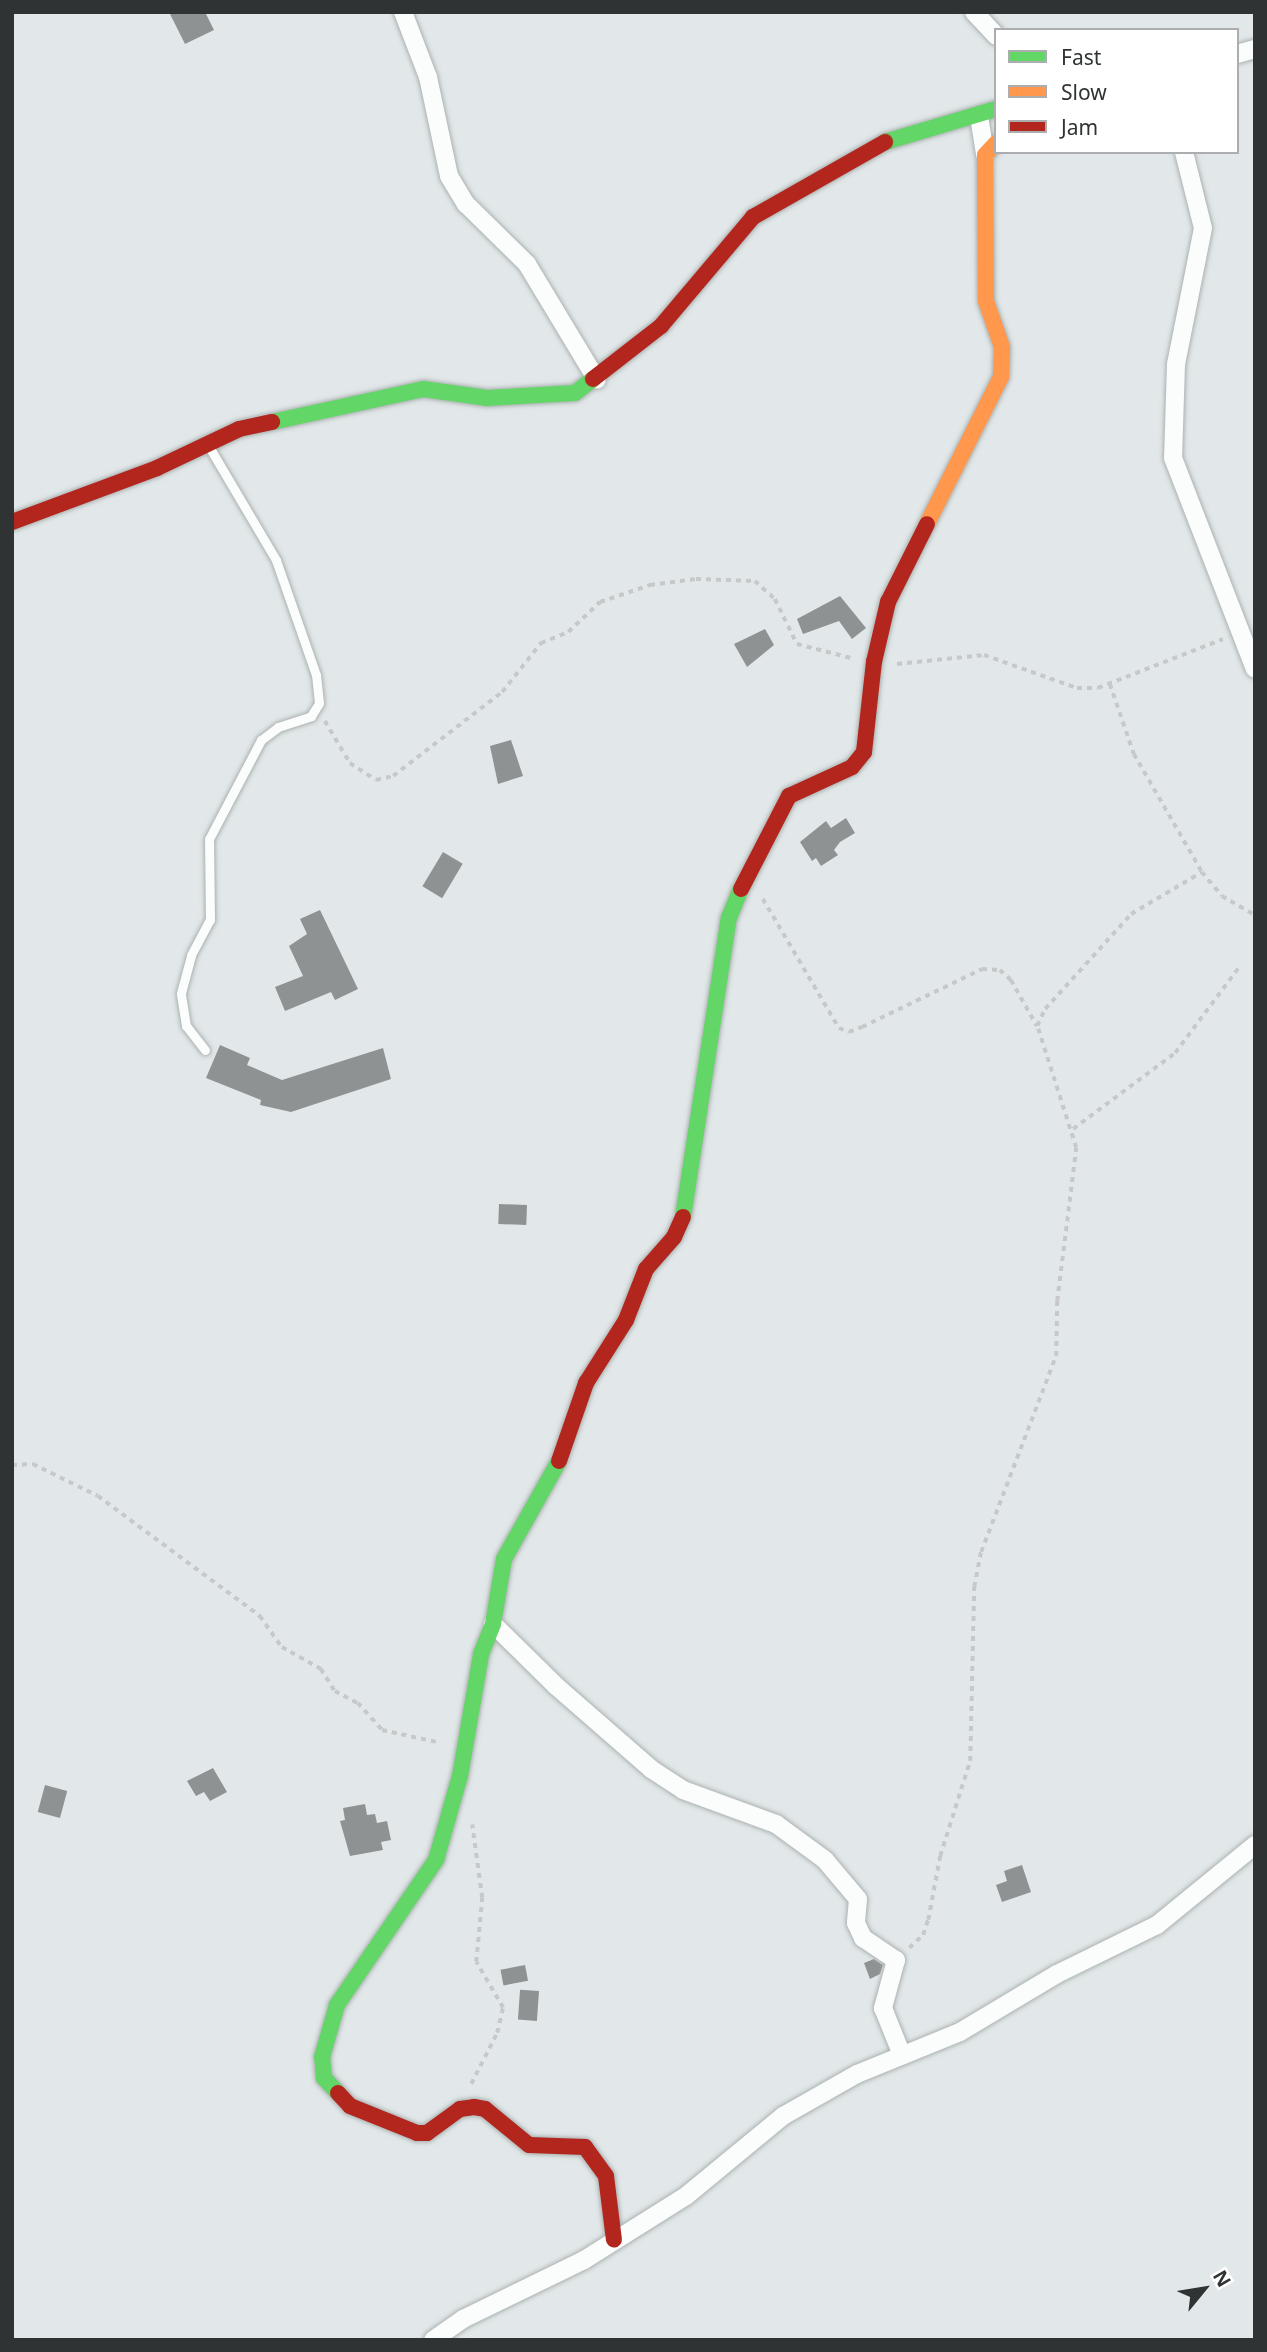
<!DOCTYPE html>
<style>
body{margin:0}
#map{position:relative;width:1267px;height:2352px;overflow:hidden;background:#e2e8e9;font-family:"Noto Sans",sans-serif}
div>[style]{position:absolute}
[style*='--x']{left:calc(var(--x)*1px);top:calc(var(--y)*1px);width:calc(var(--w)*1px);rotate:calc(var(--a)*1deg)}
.building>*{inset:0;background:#8e9293;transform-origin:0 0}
.path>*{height:3.5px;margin-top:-1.75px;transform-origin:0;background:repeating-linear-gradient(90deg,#c6c8c9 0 5px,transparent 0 10px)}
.roads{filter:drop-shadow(0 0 2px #acb1b1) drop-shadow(0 0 2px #acb1b1)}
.lane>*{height:9px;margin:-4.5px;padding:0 4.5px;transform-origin:4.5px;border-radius:4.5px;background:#fbfcfc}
.street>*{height:18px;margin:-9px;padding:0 9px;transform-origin:9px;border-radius:9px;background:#fbfcfc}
.fast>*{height:16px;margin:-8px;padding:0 8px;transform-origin:8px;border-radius:8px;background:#63d668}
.slow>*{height:16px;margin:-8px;padding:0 8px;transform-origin:8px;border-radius:8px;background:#ff974d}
.jam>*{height:16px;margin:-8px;padding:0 8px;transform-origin:8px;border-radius:8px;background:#b3261e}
span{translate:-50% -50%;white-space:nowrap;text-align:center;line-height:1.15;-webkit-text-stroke:7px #fff;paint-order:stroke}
.frame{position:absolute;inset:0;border:14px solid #2f3334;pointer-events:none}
.legend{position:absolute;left:994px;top:28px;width:245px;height:126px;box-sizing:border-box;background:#fff;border:2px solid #acadae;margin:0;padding:9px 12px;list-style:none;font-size:21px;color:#2f3334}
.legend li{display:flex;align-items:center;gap:14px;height:35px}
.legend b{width:35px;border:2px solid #acadae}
.north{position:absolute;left:1169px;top:2254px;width:70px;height:70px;-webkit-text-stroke:5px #fff;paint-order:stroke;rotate:60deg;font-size:19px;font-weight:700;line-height:28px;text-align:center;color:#2f3334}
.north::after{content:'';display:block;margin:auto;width:24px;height:32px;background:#2f3334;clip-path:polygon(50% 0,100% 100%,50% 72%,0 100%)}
</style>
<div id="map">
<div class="building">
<div style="clip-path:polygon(169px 12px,205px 12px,214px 30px,185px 44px)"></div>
<div style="clip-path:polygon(840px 596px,866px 628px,852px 639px,839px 621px,803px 634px,797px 619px)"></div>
<div style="clip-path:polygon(765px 629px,774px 645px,747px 667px,734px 644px)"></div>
<div style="clip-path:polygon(511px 740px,523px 776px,498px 784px,490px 746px)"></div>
<div style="clip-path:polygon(846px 818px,855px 833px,840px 842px,834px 850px,838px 855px,821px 866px,816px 858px,812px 861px,800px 842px,826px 821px,831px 828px)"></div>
<div style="left:443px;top:852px;width:23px;height:40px;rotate:31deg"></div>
<div style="clip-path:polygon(320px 910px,358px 989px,335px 1000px,331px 992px,285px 1011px,275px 987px,303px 976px,289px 946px,307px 934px,300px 919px)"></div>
<div style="clip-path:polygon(220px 1045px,250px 1058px,247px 1065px,282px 1080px,383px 1048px,391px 1079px,291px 1112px,260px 1105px,261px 1100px,206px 1078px)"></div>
<div style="left:499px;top:1204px;width:28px;height:20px;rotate:2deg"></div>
<div style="clip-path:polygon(213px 1768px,227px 1792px,210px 1801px,204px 1792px,196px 1796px,187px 1781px)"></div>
<div style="left:45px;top:1785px;width:23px;height:28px;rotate:15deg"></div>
<div style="clip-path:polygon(365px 1804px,367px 1815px,375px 1814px,377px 1823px,387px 1821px,391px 1840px,381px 1842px,383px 1850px,350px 1856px,340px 1821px,345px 1820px,343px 1808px)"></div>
<div style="clip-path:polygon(1022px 1865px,1031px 1892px,1002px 1902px,996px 1885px,1007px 1881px,1004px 1871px)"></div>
<div style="clip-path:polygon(874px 1959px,883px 1965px,880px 1974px,870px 1979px,864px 1963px)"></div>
<div style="left:525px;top:1965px;width:16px;height:25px;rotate:79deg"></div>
<div style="left:539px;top:1991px;width:30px;height:19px;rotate:94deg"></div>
</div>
<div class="path">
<div style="--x:897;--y:664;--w:87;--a:-5.9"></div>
<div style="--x:984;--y:655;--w:99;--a:19.5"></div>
<div style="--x:1077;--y:688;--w:21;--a:0"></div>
<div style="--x:1098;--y:688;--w:134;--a:-21.4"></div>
<div style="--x:1110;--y:684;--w:74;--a:71.1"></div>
<div style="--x:1134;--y:754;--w:136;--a:60"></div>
<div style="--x:1202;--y:872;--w:31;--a:50"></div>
<div style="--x:1222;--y:896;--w:38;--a:30"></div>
<div style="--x:325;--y:721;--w:49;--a:59.2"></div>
<div style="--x:350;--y:763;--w:31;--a:33"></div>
<div style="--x:376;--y:780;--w:17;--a:-13"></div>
<div style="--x:393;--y:776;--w:138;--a:-37.6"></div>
<div style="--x:502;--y:692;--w:63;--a:-51.5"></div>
<div style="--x:541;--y:643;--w:29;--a:-22"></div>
<div style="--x:568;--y:632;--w:44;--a:-43.2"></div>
<div style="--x:600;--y:602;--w:53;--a:-18.8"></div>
<div style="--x:650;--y:585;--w:46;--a:-7.4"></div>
<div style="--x:696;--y:579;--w:59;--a:1.9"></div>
<div style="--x:755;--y:581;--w:27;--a:42"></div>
<div style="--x:775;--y:599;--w:50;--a:63.9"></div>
<div style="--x:797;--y:644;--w:56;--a:14.5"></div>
<div style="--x:763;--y:899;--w:150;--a:59.5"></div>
<div style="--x:839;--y:1028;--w:11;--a:22"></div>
<div style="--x:849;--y:1032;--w:14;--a:-21"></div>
<div style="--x:862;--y:1027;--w:133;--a:-25.8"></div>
<div style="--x:982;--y:969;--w:18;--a:3"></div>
<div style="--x:1000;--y:970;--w:15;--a:42"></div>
<div style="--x:1011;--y:980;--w:53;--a:60.5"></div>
<div style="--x:1073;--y:1129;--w:127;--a:-36.7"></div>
<div style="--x:1175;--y:1053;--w:107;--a:-53.3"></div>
<div style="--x:12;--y:1465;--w:21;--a:-3"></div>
<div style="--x:33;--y:1464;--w:72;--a:26.2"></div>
<div style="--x:98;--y:1496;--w:202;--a:36.5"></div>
<div style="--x:260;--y:1616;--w:38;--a:55"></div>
<div style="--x:282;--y:1647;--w:45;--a:29.4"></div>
<div style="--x:321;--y:1669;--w:26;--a:58"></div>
<div style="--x:335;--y:1691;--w:26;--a:28"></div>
<div style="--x:358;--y:1703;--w:36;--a:48"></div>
<div style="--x:382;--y:1730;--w:60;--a:12.4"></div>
<div style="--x:909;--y:1948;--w:19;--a:-43"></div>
<div style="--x:923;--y:1935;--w:16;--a:-72"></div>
<div style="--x:928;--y:1920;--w:65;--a:-79.4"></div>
<div style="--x:940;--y:1856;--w:100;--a:-72.5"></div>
<div style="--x:970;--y:1761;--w:174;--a:-88.7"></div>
<div style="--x:974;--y:1587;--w:36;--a:-79"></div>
<div style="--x:981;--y:1552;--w:210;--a:-69.1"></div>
<div style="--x:1056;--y:1356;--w:55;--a:-89"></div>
<div style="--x:1057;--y:1301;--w:154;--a:-82.9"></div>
<div style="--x:1076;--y:1148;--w:128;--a:-107.7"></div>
<div style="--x:1037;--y:1026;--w:19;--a:-65"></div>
<div style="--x:1045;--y:1009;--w:128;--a:-47.8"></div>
<div style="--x:1131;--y:914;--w:82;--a:-30.6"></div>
<div style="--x:471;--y:2084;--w:57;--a:-63"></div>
<div style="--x:497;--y:2033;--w:26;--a:-77"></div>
<div style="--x:503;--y:2008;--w:53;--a:-120.4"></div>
<div style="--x:476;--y:1962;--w:64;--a:-84.6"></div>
<div style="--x:482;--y:1898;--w:74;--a:-97.8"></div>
</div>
<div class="roads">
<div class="lane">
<div style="--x:205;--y:1050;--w:31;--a:-128"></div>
<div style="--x:186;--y:1026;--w:33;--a:-99"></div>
<div style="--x:181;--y:993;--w:39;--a:-75"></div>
<div style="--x:191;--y:955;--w:40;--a:-62"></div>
<div style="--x:210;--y:920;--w:81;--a:-90.7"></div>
<div style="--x:209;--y:839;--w:112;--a:-62.3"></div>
<div style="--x:261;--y:740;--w:21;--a:-37"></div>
<div style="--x:278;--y:727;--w:35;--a:-18"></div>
<div style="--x:311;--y:716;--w:15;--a:-58"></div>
<div style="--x:319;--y:703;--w:28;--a:-96"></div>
<div style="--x:316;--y:675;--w:122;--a:-109.2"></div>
<div style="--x:276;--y:560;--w:134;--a:-120.6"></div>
</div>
<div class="street">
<div style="--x:403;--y:12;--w:70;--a:69"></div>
<div style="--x:428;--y:77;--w:101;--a:78"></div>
<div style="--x:449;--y:176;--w:33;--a:59"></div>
<div style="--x:466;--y:204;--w:86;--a:44.5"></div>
<div style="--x:527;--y:264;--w:135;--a:58.9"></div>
<div style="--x:974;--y:12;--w:33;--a:47"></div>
<div style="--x:1237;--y:54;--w:19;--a:-16"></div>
<div style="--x:979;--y:116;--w:39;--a:81"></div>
<div style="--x:1184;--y:152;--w:78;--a:76"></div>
<div style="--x:1203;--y:228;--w:139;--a:101.2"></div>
<div style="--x:1176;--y:364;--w:94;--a:91.8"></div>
<div style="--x:1173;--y:458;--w:226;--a:68.8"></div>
<div style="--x:493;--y:1624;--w:88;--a:44.5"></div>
<div style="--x:556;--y:1686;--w:126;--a:41.1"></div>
<div style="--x:651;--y:1769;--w:38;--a:33"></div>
<div style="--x:683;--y:1790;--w:99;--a:20.1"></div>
<div style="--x:776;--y:1824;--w:61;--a:36.3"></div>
<div style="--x:825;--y:1860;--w:51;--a:49.8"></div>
<div style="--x:858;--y:1899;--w:24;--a:95"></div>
<div style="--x:856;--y:1923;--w:17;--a:65"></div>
<div style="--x:863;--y:1938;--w:40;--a:34"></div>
<div style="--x:896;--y:1960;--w:50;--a:105.2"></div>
<div style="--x:883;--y:2008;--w:51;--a:68"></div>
<div style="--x:433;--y:2340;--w:37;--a:-35"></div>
<div style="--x:463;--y:2319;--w:135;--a:-26"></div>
<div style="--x:584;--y:2260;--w:120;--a:-32.1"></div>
<div style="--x:686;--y:2196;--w:126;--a:-39.5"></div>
<div style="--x:783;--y:2116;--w:85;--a:-29.6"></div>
<div style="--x:857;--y:2074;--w:111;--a:-22.2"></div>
<div style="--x:960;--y:2032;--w:113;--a:-30.9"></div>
<div style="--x:1057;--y:1974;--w:111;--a:-26.1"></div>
<div style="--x:1157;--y:1925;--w:127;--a:-39.2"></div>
</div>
<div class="fast">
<div style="--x:885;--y:142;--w:116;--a:-16.6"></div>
<div style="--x:272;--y:422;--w:155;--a:-12.3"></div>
<div style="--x:423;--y:389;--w:65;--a:8"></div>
<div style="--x:487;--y:398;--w:88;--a:-3.3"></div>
<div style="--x:575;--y:393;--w:23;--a:-38"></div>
<div style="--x:683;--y:1217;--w:303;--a:-81.3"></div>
<div style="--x:729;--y:918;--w:31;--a:-68"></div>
<div style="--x:338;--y:2093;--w:21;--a:-133"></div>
<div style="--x:324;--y:2078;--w:21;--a:-95"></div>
<div style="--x:322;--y:2057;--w:54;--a:-73.9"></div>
<div style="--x:337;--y:2005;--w:176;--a:-55.7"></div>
<div style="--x:436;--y:1860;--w:87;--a:-74.1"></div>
<div style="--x:460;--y:1776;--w:124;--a:-80.2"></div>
<div style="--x:481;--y:1654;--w:32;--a:-68"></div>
<div style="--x:493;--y:1624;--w:66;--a:-80.4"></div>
<div style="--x:504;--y:1559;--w:112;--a:-60.7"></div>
</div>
<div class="slow">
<div style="--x:927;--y:524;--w:165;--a:-63.3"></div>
<div style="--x:1001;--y:377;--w:30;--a:-88"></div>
<div style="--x:1002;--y:347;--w:49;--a:-109.2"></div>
<div style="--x:986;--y:301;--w:146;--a:-90.4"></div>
<div style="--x:985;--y:155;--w:16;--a:-47"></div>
</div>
<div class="jam">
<div style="--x:593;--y:379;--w:86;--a:-37.9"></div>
<div style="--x:661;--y:326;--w:143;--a:-49.8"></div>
<div style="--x:753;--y:217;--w:152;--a:-29.6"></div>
<div style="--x:12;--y:522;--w:155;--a:-20.4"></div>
<div style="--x:157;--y:468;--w:91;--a:-25.4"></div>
<div style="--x:239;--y:429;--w:34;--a:-12"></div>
<div style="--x:741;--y:889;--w:105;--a:-62.7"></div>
<div style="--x:789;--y:796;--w:69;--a:-24.7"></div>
<div style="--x:852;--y:767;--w:19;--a:-51"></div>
<div style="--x:864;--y:752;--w:91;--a:-83.7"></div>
<div style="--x:874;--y:662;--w:62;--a:-76.9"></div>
<div style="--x:888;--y:602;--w:87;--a:-63.4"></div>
<div style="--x:559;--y:1461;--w:83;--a:-70.9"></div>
<div style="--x:586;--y:1383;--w:75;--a:-57.6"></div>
<div style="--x:626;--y:1320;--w:55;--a:-68.6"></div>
<div style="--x:646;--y:1269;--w:43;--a:-48.8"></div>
<div style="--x:674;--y:1237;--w:22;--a:-66"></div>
<div style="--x:338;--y:2093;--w:18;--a:47"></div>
<div style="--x:350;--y:2106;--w:72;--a:21.9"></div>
<div style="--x:417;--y:2133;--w:10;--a:0"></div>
<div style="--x:427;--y:2133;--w:41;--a:-36"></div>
<div style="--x:460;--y:2109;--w:14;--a:-8"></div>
<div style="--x:474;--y:2107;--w:11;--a:10"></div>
<div style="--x:485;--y:2109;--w:57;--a:39.3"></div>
<div style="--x:529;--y:2145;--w:56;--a:2"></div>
<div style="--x:585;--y:2147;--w:36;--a:54"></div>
<div style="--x:606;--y:2176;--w:64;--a:82.9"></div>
</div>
</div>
<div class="frame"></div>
<ul class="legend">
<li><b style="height:9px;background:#63d668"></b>Fast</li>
<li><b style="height:9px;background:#ff974d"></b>Slow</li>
<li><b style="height:9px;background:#b3261e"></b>Jam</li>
</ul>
<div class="north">N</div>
</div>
